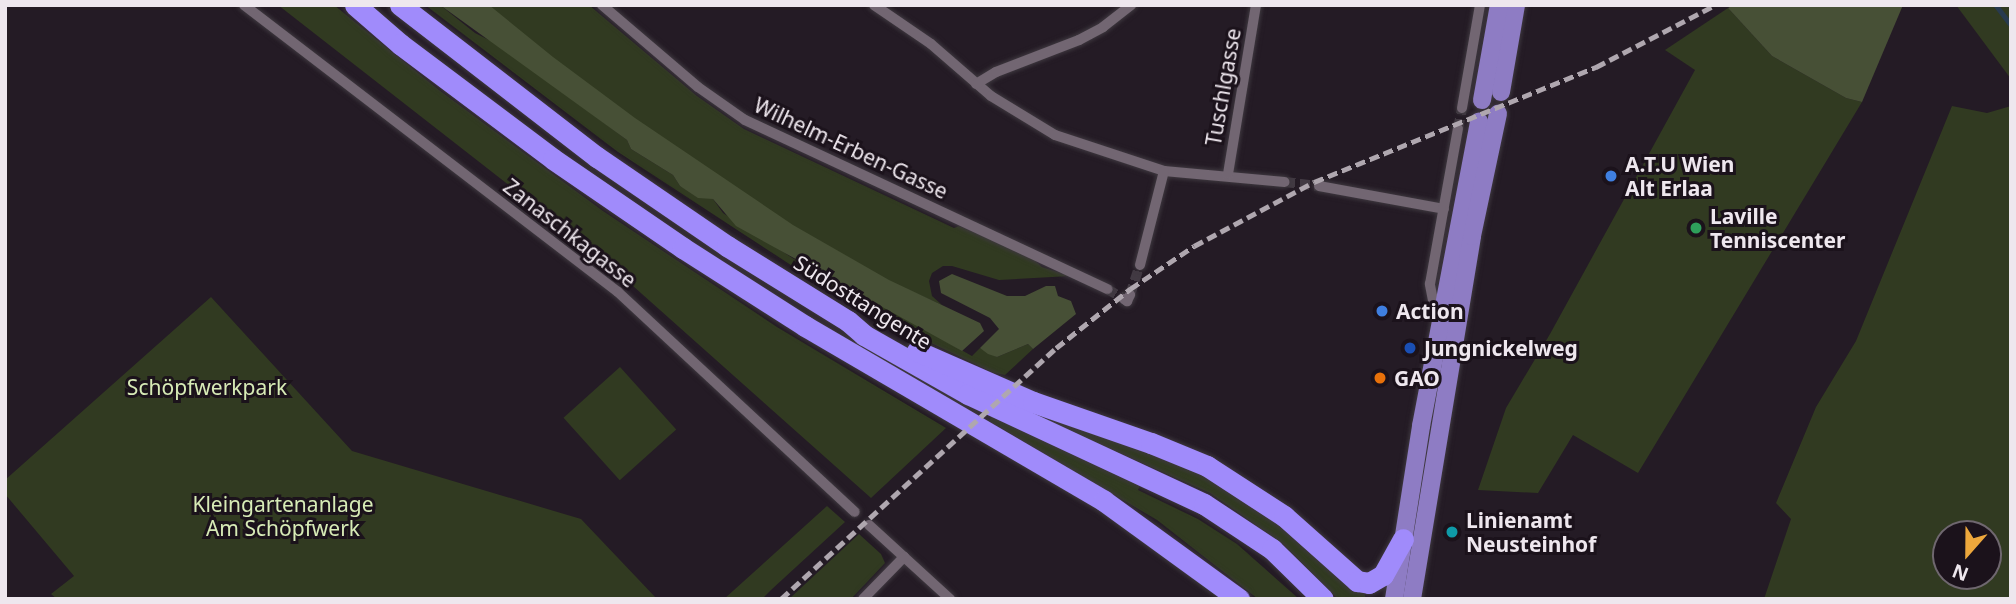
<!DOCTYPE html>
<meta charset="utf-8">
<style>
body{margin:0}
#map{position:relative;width:2016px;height:604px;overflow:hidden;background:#241b25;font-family:"Noto Sans",sans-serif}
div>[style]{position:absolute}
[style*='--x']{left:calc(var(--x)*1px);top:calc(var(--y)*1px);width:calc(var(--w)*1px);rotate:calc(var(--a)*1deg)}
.green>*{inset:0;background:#313a21;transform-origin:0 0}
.forest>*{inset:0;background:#475036}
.stream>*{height:4.5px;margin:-2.25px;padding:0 2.25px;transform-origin:2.25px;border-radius:2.25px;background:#283a4f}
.street-tunnel>*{height:10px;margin-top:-5px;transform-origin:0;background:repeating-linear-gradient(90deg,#423a43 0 10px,transparent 0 15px)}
.roads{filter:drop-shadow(0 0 2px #3e383f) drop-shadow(0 0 2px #3e383f)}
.street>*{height:10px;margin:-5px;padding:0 5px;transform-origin:5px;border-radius:5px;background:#726672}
.primary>*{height:18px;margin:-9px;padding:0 9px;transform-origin:9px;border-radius:9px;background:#8e7cc4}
.highway>*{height:21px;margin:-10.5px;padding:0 10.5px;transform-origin:10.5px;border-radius:10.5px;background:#a08bfb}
.rail>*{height:4.5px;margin-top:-2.25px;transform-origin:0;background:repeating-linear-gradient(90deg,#afa7af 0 10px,transparent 0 15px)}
.dots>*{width:19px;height:19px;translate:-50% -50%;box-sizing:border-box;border:4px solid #1b121b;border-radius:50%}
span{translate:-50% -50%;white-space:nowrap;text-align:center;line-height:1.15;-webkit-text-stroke:6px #1b121b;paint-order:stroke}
.street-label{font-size:21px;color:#eee7ee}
.poi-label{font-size:21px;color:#eee7ee;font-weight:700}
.left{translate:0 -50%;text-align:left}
.park-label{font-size:21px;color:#d7ebb6}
.frame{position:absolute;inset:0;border:7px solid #eee7ee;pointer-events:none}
.north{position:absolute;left:1932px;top:520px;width:70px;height:70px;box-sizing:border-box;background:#1b121b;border:2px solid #6f676f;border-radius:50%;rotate:201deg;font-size:19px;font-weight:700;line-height:28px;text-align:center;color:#eee7ee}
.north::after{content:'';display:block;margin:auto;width:24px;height:32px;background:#eea83c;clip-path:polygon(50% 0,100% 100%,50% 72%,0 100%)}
</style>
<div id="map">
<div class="green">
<div style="clip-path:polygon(278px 5px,334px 5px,439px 90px,603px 211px,777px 327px,946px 428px,871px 498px,596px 253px)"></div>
<div style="clip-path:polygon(425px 5px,440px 5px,475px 33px,501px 46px,627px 140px,631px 149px,673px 175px,680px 186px,713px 199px,723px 213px,794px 259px,807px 263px,972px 356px,980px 348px,997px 357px,1028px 344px,1033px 349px,1005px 375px,994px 373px,912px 334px,803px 273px,618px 152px)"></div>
<div style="clip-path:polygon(463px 5px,589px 5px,697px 96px,744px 129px,954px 228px,959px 226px,1030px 256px,1042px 267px,1070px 276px,999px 280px,952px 266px,943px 266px,932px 273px,929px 281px,932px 296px,942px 305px,832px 256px)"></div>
<div style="clip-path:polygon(1956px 5px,2011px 5px,2011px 79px)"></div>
<div style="clip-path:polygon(1728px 8px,1772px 56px,1846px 98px,1862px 102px,1638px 473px,1573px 435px,1538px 493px,1478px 490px,1506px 408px,1550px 334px,1695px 70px,1665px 50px)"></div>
<div style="clip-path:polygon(evenodd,1952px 106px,1987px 113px,2011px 106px,2011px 599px,1764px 599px,1791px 519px,1776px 503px,1816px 407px,1856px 341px,1952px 106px,1946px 534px,1988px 534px,1988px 576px,1946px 576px,1946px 534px)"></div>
<div style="clip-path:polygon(211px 297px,352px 451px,581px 519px,657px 599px,57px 599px,51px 594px,74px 576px,5px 494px,5px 480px)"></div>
<div style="left:620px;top:367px;width:84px;height:76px;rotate:48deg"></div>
<div style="clip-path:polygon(1029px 409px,1175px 459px,1253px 502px,1316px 556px,1340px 581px,1364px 592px,1366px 599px,1338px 599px,1283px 544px,1210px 493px,1031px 414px)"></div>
<div style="clip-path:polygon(992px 416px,1141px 483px,1138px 490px,1198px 519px,1237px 544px,1299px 599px,1258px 599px,1157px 520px,989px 421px)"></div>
<div style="clip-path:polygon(827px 506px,845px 522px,771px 590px,762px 599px,724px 599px)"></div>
<div style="clip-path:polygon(859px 534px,881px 554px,885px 563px,851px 599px,789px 599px)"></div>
</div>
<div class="forest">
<div style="clip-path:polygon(440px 5px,489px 5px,553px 57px,635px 118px,793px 225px,889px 280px,980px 323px,984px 331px,962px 351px,736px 226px,713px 199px,698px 198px,680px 186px,673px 175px,631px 149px,627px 140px)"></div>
<div style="clip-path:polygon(1734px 5px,1903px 5px,1862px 102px,1846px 98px,1772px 56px,1728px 8px)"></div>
<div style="clip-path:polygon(952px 274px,1007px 296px,1025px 296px,1046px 286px,1055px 286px,1058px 296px,1071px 301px,1076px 314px,1033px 349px,1028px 344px,997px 357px,988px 354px,980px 348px,999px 329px,990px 318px,941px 293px,939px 281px)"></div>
</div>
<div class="stream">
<div style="--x:1996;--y:5;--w:25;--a:53"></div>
</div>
<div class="street-tunnel">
<div style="--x:1458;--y:129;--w:21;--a:-79"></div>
<div style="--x:1285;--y:182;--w:34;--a:7"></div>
<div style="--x:1107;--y:289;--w:20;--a:30"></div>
<div style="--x:1130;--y:295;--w:32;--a:-72"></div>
</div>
<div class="roads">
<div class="street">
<div style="--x:244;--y:5;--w:471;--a:37.5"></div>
<div style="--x:618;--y:292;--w:323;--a:42.9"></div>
<div style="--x:602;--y:5;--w:126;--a:40.5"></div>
<div style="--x:698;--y:87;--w:57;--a:35.1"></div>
<div style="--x:745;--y:120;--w:400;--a:25"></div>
<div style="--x:874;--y:5;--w:69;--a:34.4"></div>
<div style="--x:931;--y:44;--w:79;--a:40.9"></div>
<div style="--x:991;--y:96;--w:75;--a:31.4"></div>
<div style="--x:1055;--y:135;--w:115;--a:18.3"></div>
<div style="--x:1164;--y:171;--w:121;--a:5.2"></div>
<div style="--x:976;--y:84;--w:23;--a:-31"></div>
<div style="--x:996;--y:72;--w:89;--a:-21.1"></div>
<div style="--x:1079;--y:40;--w:27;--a:-28"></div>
<div style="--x:1103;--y:27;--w:36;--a:-38"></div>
<div style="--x:1462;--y:108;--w:105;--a:-80.1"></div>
<div style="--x:1228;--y:174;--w:171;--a:-80.6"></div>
<div style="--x:1319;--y:186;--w:127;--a:10.4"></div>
<div style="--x:1140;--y:265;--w:97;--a:-75.7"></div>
<div style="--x:1124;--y:299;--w:4;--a:34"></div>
<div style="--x:1127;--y:301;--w:7;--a:-63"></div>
<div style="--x:1437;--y:321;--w:38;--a:-101"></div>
<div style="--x:1430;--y:284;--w:158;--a:-79.8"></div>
<div style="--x:869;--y:525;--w:110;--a:42.4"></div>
<div style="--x:863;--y:599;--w:59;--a:-45.7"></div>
</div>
<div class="primary">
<div style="--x:1501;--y:92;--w:88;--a:-80.2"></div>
<div style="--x:1482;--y:100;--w:97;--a:-79.9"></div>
<div style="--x:1394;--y:599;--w:175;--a:-81.1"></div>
<div style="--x:1421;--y:426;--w:310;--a:-79.2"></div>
<div style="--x:1412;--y:599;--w:368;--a:-80.6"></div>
<div style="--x:1472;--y:236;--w:125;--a:-78"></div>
</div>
<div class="highway">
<div style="--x:355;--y:5;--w:60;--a:40.9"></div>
<div style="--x:400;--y:44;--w:191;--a:36.9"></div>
<div style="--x:553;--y:159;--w:158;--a:34.4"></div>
<div style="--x:683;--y:248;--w:145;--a:32.6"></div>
<div style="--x:805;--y:326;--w:346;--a:30.3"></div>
<div style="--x:1104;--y:501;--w:167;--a:36"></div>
<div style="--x:400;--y:5;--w:249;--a:37.7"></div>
<div style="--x:597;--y:157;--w:158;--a:34.4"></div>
<div style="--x:727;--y:246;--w:142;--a:31.8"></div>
<div style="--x:848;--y:321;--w:21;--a:41"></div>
<div style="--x:864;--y:335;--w:120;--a:29.6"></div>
<div style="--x:968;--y:394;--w:260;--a:25"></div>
<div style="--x:1204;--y:504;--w:82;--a:33.5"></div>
<div style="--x:1272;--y:549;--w:71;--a:44.4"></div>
<div style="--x:917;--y:351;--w:127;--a:23.7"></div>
<div style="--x:1033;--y:402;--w:125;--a:19.2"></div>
<div style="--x:1151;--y:443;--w:61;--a:22.3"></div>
<div style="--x:1207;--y:466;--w:92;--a:33"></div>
<div style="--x:1284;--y:516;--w:98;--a:41.7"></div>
<div style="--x:1357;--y:581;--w:12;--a:9"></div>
<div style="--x:1369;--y:583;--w:16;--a:-30"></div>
<div style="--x:1383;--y:575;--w:41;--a:-60.9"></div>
</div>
</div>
<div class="rail">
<div style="--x:781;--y:599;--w:372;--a:-42.4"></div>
<div style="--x:1056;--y:348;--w:95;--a:-38.6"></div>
<div style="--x:1130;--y:289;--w:77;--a:-33.9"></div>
<div style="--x:1194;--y:246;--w:136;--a:-28.1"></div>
<div style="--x:1314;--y:182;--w:305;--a:-22.2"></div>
<div style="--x:1596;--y:67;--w:134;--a:-27.5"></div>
</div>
<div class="dots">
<div style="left:1611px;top:176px;background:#3f7fe0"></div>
<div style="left:1696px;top:228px;background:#2e9e5b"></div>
<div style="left:1382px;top:311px;background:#3f7fe0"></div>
<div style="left:1410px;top:348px;background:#1a4fb4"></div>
<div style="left:1380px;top:378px;background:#e8710a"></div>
<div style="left:1452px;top:532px;background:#0f9aa8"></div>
</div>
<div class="street-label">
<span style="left:1223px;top:87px;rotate:-80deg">Tuschlgasse</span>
<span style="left:851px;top:148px;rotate:25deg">Wilhelm-Erben-Gasse</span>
<span style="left:570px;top:233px;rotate:38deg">Zanaschkagasse</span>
<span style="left:863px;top:302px;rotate:32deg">Südosttangente</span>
</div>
<div class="poi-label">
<span class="left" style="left:1625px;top:176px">A.T.U Wien<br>Alt Erlaa</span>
<span class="left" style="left:1710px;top:228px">Laville<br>Tenniscenter</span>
<span class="left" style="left:1396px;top:311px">Action</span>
<span class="left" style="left:1424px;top:348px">Jungnickelweg</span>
<span class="left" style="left:1394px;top:378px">GAO</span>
<span class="left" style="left:1466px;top:532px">Linienamt<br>Neusteinhof</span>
</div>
<div class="park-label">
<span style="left:207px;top:387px">Schöpfwerkpark</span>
<span style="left:283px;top:516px">Kleingartenanlage<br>Am Schöpfwerk</span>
</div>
<div class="frame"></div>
<div class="north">N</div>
</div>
